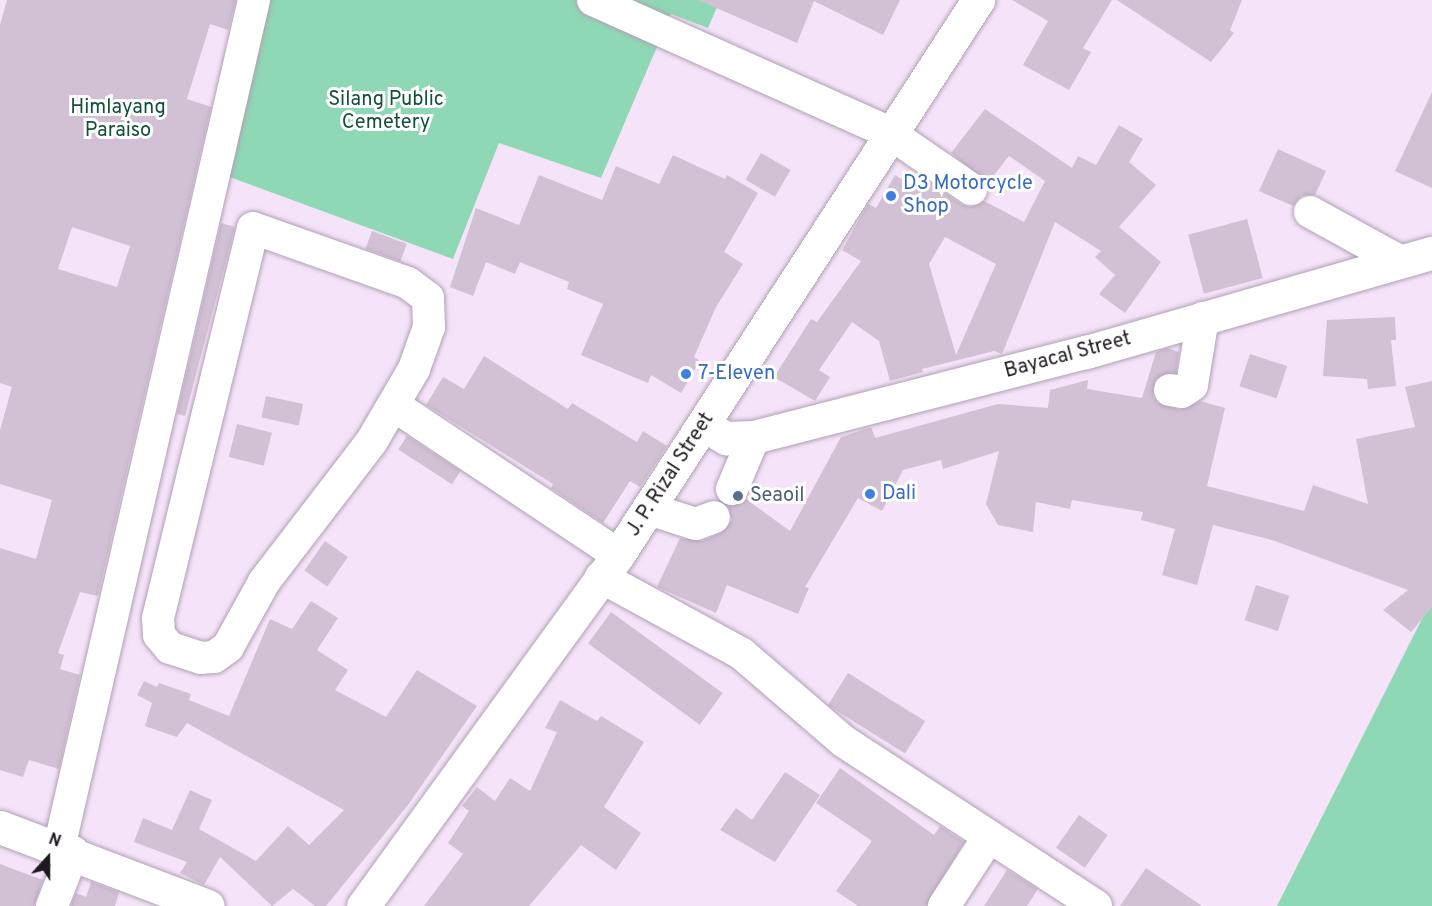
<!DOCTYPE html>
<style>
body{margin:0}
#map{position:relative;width:1432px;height:906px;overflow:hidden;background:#f5e4f9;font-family:Overpass,sans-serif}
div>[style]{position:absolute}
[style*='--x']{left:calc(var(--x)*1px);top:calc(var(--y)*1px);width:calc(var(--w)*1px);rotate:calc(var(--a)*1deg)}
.green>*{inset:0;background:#8fd8b5}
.building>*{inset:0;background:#d2c1d5;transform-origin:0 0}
.roads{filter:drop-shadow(0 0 2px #b0a0b4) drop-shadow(0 0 2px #b0a0b4)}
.minor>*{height:32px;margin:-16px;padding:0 16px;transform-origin:16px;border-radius:16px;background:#fff}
.major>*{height:33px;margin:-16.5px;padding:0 16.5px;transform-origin:16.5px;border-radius:16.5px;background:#fff}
.dots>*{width:16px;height:16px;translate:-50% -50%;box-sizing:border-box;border:3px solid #fff;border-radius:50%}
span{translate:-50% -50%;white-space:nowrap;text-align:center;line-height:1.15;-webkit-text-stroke:6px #fff;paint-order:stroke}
.park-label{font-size:20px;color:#135038}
.shop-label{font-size:20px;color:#366cbe}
.left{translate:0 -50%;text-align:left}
.street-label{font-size:20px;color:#1e181f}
.service-label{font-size:20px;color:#4e5e75}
.north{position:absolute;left:18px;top:828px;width:60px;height:60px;-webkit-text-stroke:4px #fff;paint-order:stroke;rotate:21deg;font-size:16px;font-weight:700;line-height:24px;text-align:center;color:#1e181f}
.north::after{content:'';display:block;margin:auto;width:21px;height:27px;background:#1e181f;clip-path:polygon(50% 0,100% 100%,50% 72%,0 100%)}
</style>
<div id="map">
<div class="green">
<div style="clip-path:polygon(270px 0,720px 0,708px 28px,671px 14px,601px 178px,499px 143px,453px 259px,227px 176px)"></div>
<div style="clip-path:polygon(1432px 599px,1432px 906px,1277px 906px)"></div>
</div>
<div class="building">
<div style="clip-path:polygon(evenodd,7px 0,236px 0,228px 30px,210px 24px,187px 99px,211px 107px,98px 596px,80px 592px,58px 653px,64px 655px,60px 669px,80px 675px,59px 769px,29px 760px,23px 777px,0 770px,0 548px,36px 559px,52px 500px,0 484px,0 430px,12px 387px,0 383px,0 25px,7px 0,72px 227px,130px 246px,117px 287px,58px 269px,72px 227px)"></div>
<div style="clip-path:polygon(698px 0,900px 0,883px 35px,814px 1px,797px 43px)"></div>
<div style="clip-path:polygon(1012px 0,1112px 0,1083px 48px,1091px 52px,1069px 90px,1023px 65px,1048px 21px)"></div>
<div style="clip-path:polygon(1117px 0,1242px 0,1230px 30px,1234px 33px,1211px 62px)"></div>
<div style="clip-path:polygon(1432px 92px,1432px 188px,1395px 171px)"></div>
<div style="clip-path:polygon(evenodd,985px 109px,1072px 168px,1078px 156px,1096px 165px,1119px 125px,1143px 139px,1129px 162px,1156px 185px,1119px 227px,1161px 262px,1125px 313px,1099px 294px,1115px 275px,1095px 257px,1101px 251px,1055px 222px,1002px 354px,994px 351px,922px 369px,923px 372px,890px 381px,879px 341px,852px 322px,819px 370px,830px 377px,815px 401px,774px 377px,811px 319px,817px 322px,861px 261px,842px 250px,868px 204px,876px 208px,895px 175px,919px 190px,926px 180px,961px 204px,970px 207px,984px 201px,1024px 222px,1045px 181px,1009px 156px,988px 183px,951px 153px,985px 109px,945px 237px,996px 264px,956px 355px,929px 264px,945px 237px)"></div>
<div style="clip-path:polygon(1278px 149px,1326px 171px,1315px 195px,1301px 196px,1293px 206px,1259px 191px)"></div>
<div style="left:761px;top:153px;width:34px;height:31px;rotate:30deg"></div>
<div style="clip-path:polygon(673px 155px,725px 179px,727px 175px,758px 193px,724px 252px,743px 264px,716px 307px,694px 357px,700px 361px,681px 393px,651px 375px,648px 383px,581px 355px,603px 304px,567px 289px,569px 282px,520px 262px,515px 274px,486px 262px,473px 296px,450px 287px,476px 208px,519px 225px,539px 175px,602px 200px,616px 166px,659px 184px)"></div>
<div style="left:1247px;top:219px;width:61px;height:61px;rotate:75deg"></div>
<div style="clip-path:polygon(221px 223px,235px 227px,185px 416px,177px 414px)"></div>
<div style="left:372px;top:231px;width:37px;height:19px;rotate:20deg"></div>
<div style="clip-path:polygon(1395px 317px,1396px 340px,1391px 340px,1396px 386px,1368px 389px,1367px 379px,1323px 376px,1327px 320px)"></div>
<div style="clip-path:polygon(1167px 348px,1179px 352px,1176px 373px,1156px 379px,1153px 396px,1158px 403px,1180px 410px,1200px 401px,1225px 408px,1207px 486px,1304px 511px,1313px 485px,1368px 504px,1356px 439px,1415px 427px,1405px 387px,1432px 381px,1432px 607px,1411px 632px,1383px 610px,1408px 590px,1272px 540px,1213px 525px,1197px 585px,1162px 575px,1175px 529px,1141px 520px,1143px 512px,1072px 500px,1070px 509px,1036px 502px,1033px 532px,998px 525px,986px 504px,999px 451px,943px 469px,941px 460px,903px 470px,882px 511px,858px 498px,805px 587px,809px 588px,798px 614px,727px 585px,716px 613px,657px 587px,680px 538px,702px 541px,721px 533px,732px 520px,728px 506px,746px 499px,790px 531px,841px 437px,871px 427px,875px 438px,998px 404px,1048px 408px,1050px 390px,1088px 380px,1087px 389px,1142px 398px,1156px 352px)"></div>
<div style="left:1250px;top:354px;width:39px;height:34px;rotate:18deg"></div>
<div style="clip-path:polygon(484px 356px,568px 409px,572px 403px,637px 442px,643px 431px,667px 446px,640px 487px,630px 481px,603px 523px,551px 488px,553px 484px,426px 405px,443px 377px,464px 389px)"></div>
<div style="left:266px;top:396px;width:38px;height:22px;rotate:12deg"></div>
<div style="left:237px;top:424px;width:36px;height:34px;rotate:14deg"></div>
<div style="left:407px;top:436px;width:64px;height:16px;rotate:33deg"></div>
<div style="left:325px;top:541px;width:28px;height:36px;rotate:35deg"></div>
<div style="left:1256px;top:585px;width:35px;height:37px;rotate:18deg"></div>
<div style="clip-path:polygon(311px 601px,338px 618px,317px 650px,348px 670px,335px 690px,386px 717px,417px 670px,477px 706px,408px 805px,326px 906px,315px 906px,293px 889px,272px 906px,220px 857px,204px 885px,180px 873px,187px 862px,134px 842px,143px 818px,172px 830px,190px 790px,212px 800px,199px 829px,256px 861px,288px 826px,309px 845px,344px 810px,187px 723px,177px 737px,145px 726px,152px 703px,137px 695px,144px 681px,157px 687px,159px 683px,191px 694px,189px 700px,229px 716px,270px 619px,292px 629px)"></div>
<div style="left:611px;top:612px;width:138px;height:39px;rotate:36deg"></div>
<div style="left:848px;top:673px;width:91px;height:38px;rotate:32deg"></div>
<div style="clip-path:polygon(560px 700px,597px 721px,601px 716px,644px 742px,604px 807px,641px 833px,616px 870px,581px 845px,529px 906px,424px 906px,463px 854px,448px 843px,469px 811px,462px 806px,477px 787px,495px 801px,510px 778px,530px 791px,557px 732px,545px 728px)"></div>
<div style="clip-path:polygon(840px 768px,934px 835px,940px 826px,964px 842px,926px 906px,858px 906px,836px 891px,872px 841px,816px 803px)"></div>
<div style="clip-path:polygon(785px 772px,820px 795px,775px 862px,720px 830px,736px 808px,752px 820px)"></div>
<div style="left:1079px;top:815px;width:35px;height:40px;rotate:35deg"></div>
<div style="clip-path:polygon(0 864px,43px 880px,34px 906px,0 906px)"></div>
<div style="clip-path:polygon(1146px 868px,1202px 906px,1120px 906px)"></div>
<div style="clip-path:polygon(1007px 870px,1038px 889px,1027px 906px,984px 906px)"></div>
<div style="clip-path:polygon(91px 882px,119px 892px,115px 906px,71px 906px,76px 893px,86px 897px)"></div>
</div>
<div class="roads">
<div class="minor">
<div style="--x:593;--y:0;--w:323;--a:24.1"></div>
<div style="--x:888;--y:132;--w:101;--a:34.5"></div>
<div style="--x:1310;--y:212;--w:102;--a:28.8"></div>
<div style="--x:253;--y:228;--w:164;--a:19.5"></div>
<div style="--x:408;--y:283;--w:25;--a:37"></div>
<div style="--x:428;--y:298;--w:29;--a:88"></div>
<div style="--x:429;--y:327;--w:45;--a:109.7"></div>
<div style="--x:414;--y:369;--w:83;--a:120.3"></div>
<div style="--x:372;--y:441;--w:178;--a:127.5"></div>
<div style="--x:264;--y:582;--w:74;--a:119"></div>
<div style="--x:228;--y:647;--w:17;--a:144"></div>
<div style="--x:214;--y:657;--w:13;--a:176"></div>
<div style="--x:201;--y:658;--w:33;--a:-162"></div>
<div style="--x:170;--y:648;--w:17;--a:-130"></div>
<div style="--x:159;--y:635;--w:17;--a:-93"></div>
<div style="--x:158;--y:618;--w:401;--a:-76.3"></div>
<div style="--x:1170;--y:390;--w:12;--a:9"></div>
<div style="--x:1182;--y:392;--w:12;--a:-35"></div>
<div style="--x:1192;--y:385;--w:68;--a:-80.7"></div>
<div style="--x:395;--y:406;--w:268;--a:33.7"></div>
<div style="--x:732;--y:489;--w:56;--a:-67.1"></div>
<div style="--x:649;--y:509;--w:49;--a:17.7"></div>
<div style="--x:696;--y:524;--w:19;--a:-21"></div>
<div style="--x:601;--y:577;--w:161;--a:28.6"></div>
<div style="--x:742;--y:654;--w:133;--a:40.7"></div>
<div style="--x:843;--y:741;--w:302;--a:33.1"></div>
<div style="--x:59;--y:848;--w:870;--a:-77.05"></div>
<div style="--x:52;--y:906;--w:58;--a:-68.7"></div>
<div style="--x:944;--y:906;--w:81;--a:-57.1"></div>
</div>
<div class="major">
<div style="--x:704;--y:425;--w:26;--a:31"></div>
<div style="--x:726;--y:438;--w:28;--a:-2"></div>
<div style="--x:754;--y:437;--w:343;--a:-14.4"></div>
<div style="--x:1086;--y:352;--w:360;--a:-16"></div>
<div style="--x:0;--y:827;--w:222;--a:20.8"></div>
<div style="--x:363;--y:906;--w:434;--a:-54"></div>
<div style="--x:618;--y:555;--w:662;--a:-57.03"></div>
</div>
</div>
<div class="dots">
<div style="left:891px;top:196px;background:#3f7fe0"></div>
<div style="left:686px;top:374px;background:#3f7fe0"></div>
<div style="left:870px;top:494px;background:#3f7fe0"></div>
<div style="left:738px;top:496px;background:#5c6f8a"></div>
</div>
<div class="park-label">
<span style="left:386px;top:112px">Silang Public<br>Cemetery</span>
<span style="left:118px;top:120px">Himlayang<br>Paraiso</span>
</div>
<div class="shop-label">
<span class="left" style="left:903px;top:196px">D3 Motorcycle<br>Shop</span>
<span class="left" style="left:698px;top:374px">7-Eleven</span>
<span class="left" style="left:882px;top:494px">Dali</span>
</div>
<div class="street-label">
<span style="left:1068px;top:356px;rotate:-15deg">Bayacal Street</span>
<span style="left:671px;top:475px;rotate:-57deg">J. P. Rizal Street</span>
</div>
<div class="service-label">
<span class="left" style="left:750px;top:496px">Seaoil</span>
</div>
<div class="north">N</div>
</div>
